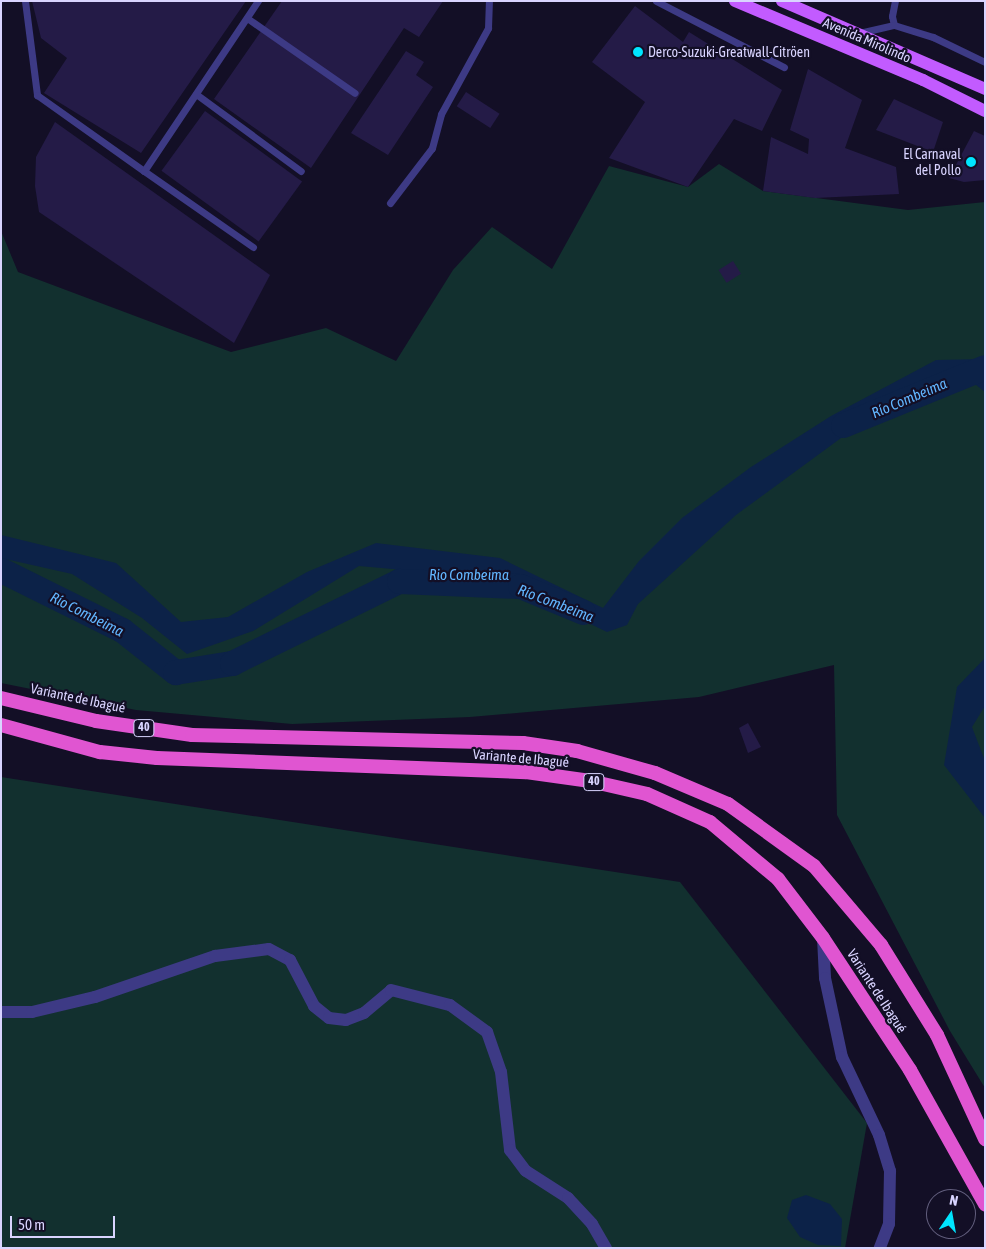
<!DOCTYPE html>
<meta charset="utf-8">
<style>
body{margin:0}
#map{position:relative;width:986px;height:1249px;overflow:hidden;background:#130f26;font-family:"Asap Condensed",sans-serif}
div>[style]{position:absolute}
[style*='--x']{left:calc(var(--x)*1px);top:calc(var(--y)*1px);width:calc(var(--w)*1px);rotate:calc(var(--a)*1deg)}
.green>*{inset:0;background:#12302f}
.water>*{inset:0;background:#0c2248}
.river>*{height:25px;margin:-12.5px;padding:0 12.5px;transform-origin:12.5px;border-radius:12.5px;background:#0c2248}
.building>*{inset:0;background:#241b47;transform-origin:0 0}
.service>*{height:7px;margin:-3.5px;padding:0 3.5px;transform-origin:3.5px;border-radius:3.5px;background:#3d3a85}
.minor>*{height:12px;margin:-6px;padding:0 6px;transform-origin:6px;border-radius:6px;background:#3d3a85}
.primary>*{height:12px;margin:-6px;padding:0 6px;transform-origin:6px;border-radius:6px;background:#c25bff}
.trunk>*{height:14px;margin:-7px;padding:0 7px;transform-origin:7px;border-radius:7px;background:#e055d1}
.dots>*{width:14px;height:14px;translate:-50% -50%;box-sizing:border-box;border:2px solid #130f26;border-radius:50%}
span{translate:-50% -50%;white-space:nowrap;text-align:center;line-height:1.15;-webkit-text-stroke:4.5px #130f26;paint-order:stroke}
.shield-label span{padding:1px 4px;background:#130f26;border:1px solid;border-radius:4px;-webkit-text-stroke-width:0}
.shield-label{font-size:12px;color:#d9d4ff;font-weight:700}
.street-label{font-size:14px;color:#d9d4ff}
.poi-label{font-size:14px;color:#d9d4ff}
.left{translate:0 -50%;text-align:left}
.right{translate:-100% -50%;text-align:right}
.water-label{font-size:15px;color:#62b6ff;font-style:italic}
.frame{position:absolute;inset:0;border:2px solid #d9d4ff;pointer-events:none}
.north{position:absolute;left:926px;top:1189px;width:50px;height:50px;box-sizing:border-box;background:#130f26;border:1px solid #625e7d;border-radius:50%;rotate:12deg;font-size:14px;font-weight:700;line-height:20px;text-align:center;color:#d9d4ff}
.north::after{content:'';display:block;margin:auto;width:18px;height:22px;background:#00e5ff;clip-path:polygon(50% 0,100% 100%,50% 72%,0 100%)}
.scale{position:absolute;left:10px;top:1216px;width:105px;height:22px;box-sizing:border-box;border:2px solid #d9d4ff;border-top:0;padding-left:6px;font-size:15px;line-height:18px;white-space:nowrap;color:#d9d4ff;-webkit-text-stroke:4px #130f26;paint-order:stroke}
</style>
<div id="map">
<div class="green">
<div style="clip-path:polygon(719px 164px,763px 191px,908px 210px,985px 202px,985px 1088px,950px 1031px,837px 815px,834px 665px,699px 697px,470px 717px,292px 724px,136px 710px,1px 683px,1px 231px,18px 272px,231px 352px,326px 328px,396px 361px,453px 270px,492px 227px,552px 269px,609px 166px,688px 187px)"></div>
<div style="clip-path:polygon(1px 777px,680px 882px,867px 1123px,845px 1248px,1px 1248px)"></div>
</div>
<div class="water">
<div style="clip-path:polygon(985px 359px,985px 392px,971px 381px,901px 394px,736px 515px,638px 604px,627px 625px,607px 632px,576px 617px,537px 589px,465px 596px,426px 572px,359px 566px,253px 631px,187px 654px,142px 618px,72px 574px,1px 558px,1px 535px,116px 563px,181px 622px,228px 617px,307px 572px,376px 543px,500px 558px,603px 608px,639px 561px,682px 518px,751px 467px,831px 416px,936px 360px)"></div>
<div style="clip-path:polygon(985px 658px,985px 706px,972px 727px,985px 761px,985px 818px,944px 765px,957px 687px)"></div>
<div style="clip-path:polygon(806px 1195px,830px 1204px,842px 1219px,841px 1246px,818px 1245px,800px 1237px,787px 1218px,792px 1200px)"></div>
</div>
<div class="river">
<div style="--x:843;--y:425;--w:153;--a:-22.2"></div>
<div style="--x:1;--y:570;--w:135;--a:26.4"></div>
<div style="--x:122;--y:630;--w:68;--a:38.4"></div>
<div style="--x:175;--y:672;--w:58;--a:-9"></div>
<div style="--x:232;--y:663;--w:186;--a:-26.2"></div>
<div style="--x:399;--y:581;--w:121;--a:2.4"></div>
<div style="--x:520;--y:586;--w:68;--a:22.4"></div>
</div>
<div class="building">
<div style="clip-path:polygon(32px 1px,246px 1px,141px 153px,44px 93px,67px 58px,41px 38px)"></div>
<div style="clip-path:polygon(282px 1px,443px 1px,419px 37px,404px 28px,311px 168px,214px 99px)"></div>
<div style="clip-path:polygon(635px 6px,683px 42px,689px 32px,782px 90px,762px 131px,734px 119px,688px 187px,609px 158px,645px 102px,592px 62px)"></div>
<div style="clip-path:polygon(406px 51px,424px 62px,416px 75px,433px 87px,388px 155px,351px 133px)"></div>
<div style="clip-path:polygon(808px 69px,862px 100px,845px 148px,896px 167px,899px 194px,815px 198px,763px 191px,771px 137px,808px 154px,809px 139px,790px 130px)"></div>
<div style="left:466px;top:92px;width:40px;height:17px;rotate:33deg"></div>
<div style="clip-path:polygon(894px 99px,943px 122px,933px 152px,876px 130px)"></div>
<div style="left:205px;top:111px;width:120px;height:74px;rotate:36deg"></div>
<div style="clip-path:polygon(55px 122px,270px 275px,234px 343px,39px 212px,35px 186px,36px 157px)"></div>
<div style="clip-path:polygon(974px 131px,985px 136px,985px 180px,964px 182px,949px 178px)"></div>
<div style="left:733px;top:261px;width:15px;height:17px;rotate:58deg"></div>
<div style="clip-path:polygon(748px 723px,761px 747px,748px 753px,739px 728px)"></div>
</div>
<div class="service">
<div style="--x:25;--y:1;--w:95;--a:82.7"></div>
<div style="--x:37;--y:95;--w:131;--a:35.4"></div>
<div style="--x:656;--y:1;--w:144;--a:27.3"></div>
<div style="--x:247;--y:18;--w:131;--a:34.8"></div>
<div style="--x:894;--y:25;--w:9;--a:-103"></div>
<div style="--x:892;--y:16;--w:15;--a:-79"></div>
<div style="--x:859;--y:33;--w:36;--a:-13"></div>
<div style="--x:894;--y:25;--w:41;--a:17.1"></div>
<div style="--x:933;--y:37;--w:58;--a:25.7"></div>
<div style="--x:196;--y:94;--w:130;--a:36.3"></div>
<div style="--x:390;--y:203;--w:69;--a:-52.6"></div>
<div style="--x:432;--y:148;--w:35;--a:-75"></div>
<div style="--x:441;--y:114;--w:98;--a:-61.3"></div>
<div style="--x:488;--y:28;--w:27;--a:-88"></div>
<div style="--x:253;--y:247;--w:133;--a:-145.1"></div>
<div style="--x:144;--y:171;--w:205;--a:-56.2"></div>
</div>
<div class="minor">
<div style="--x:823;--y:938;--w:40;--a:87.1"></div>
<div style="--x:825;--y:978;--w:81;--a:77.9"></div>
<div style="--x:842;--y:1057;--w:86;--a:64.6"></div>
<div style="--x:879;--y:1135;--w:38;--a:73"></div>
<div style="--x:890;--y:1171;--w:53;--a:91.1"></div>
<div style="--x:889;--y:1224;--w:26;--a:111"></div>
<div style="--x:1;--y:1012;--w:31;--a:0"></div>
<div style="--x:32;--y:1012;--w:65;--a:-13.4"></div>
<div style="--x:95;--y:997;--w:127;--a:-18.9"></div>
<div style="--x:215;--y:956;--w:54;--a:-7.4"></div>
<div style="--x:269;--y:949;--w:24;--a:28"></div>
<div style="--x:290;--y:960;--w:52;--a:62.4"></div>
<div style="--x:314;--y:1006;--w:19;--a:39"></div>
<div style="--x:329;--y:1018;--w:17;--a:7"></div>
<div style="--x:346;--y:1020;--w:19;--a:-21"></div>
<div style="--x:364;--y:1013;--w:35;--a:-40"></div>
<div style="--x:391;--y:990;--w:61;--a:14.3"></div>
<div style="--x:450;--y:1005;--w:46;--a:36.1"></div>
<div style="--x:487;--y:1032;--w:42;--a:70.7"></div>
<div style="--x:501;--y:1072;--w:79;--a:83.4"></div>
<div style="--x:510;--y:1150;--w:26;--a:53"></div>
<div style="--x:526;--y:1171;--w:50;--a:32.7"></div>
<div style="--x:568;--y:1198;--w:35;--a:47"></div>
<div style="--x:592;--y:1224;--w:28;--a:60"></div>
</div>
<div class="primary">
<div style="--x:735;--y:1;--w:204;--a:22.8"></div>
<div style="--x:923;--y:80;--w:69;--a:26.6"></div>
<div style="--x:782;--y:1;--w:221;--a:23.4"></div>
</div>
<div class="trunk">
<div style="--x:1;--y:698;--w:98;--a:13.6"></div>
<div style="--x:96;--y:721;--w:97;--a:8.3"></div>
<div style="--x:192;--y:735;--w:331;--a:1.4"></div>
<div style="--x:523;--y:743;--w:55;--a:8.4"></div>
<div style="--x:577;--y:751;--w:81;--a:15.8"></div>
<div style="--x:655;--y:773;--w:79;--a:23"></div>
<div style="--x:728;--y:804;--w:106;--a:35.8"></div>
<div style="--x:814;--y:866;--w:104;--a:49.7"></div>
<div style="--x:881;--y:945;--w:106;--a:58.1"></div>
<div style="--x:937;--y:1035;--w:115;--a:65.2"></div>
<div style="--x:1;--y:725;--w:103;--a:15.3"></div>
<div style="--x:100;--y:752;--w:57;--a:6"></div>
<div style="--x:157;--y:758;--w:369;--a:2.2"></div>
<div style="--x:526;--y:772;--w:65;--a:8"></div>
<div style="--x:590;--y:781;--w:58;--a:12.8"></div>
<div style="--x:647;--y:794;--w:69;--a:24"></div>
<div style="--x:710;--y:822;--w:89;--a:40"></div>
<div style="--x:778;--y:879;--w:74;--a:52.7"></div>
<div style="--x:823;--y:938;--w:158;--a:56.6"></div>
<div style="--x:910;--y:1070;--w:154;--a:60.8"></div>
</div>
<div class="dots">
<div style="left:638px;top:52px;background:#00e5ff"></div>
<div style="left:971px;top:162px;background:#00e5ff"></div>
</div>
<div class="shield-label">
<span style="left:144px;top:728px">40</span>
<span style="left:594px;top:782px">40</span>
</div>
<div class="street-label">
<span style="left:867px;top:40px;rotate:23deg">Avenida Mirolindo</span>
<span style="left:78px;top:698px;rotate:12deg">Variante de Ibagué</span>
<span style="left:521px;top:758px;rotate:5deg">Variante de Ibagué</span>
<span style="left:877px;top:991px;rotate:57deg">Variante de Ibagué</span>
</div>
<div class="poi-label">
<span class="left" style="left:648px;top:52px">Derco-Suzuki-Greatwall-Citröen</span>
<span class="right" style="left:961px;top:162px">El Carnaval<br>del Pollo</span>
</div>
<div class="water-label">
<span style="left:909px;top:398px;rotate:-23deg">Río Combeima</span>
<span style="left:469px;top:575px">Rio Combeima</span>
<span style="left:556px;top:603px;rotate:21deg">Río Combeima</span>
<span style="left:87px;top:614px;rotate:27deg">Río Combeima</span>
</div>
<div class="frame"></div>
<div class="north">N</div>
<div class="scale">50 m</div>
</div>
